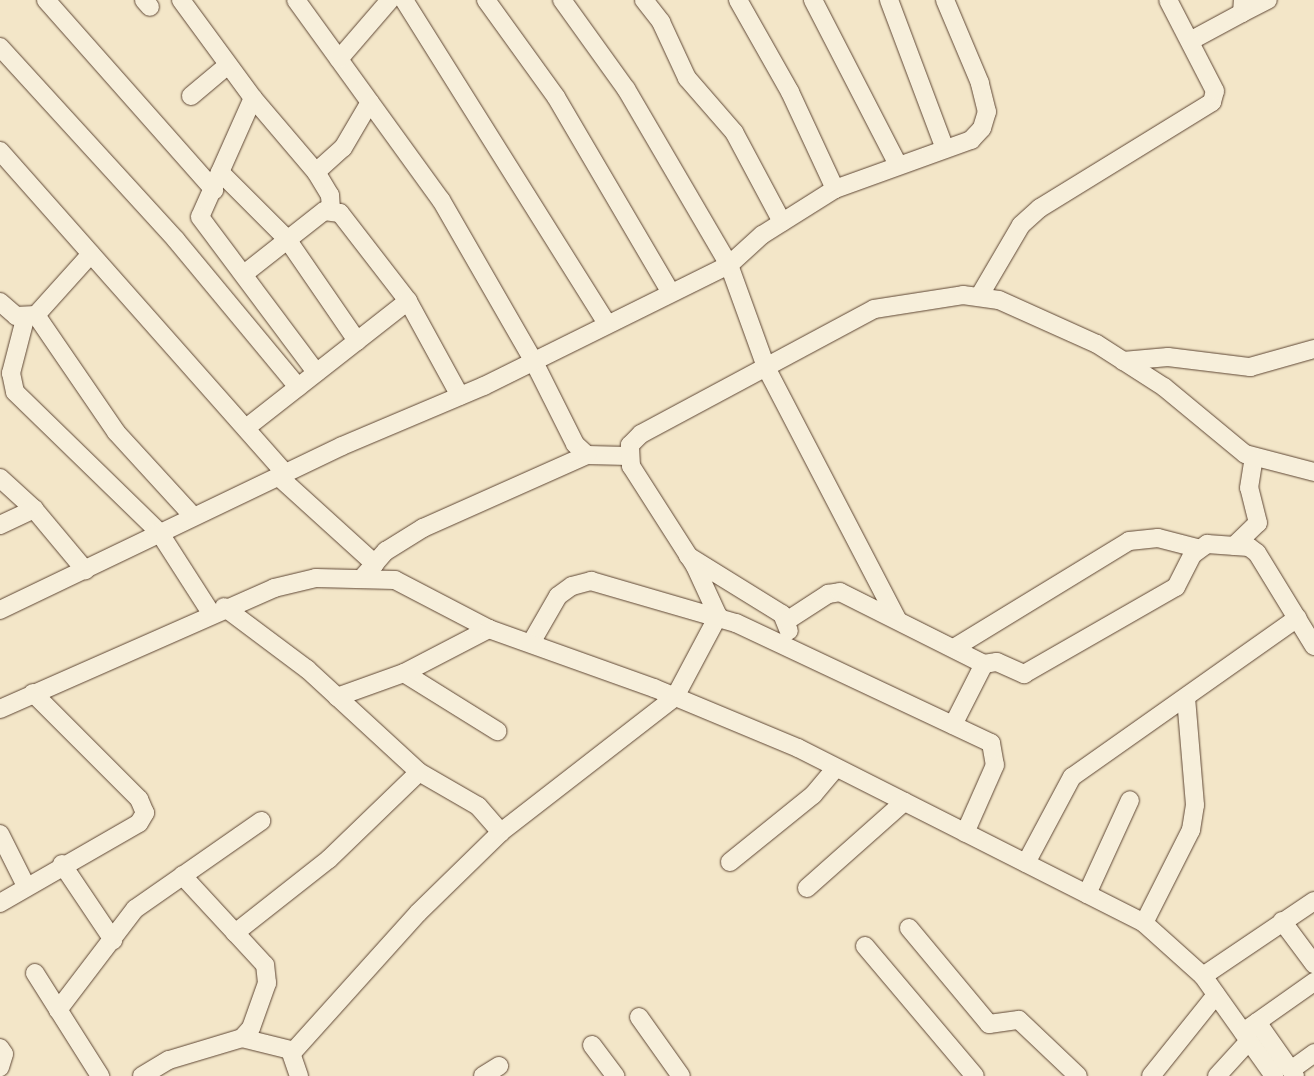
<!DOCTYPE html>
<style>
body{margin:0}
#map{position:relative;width:1314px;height:1076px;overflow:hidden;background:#f3e6c8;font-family:Cardo,serif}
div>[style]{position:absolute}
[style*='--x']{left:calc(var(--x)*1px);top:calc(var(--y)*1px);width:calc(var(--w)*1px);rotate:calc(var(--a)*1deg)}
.roads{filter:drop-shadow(0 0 1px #5e4634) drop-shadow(0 0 1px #5e4634)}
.minor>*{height:18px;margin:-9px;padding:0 9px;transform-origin:9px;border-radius:9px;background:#f7efdb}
span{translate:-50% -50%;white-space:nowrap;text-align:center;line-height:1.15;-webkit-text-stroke:4px #f7efdb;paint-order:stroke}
</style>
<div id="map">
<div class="roads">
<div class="minor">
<div style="--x:46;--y:0;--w:254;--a:48.5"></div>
<div style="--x:144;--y:0;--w:9;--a:49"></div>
<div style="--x:181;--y:0;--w:122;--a:53.7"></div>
<div style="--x:253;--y:98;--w:130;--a:114"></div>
<div style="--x:200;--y:217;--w:194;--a:53.2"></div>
<div style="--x:296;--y:0;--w:247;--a:54.1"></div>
<div style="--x:441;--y:200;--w:182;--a:60.1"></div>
<div style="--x:532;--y:358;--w:96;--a:63.4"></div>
<div style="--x:575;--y:444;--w:16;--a:43"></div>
<div style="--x:587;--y:455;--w:41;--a:1.4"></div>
<div style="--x:404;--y:0;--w:381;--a:57.9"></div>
<div style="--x:486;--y:0;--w:120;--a:54.2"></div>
<div style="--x:556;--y:97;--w:227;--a:59.6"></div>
<div style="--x:644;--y:0;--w:28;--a:52"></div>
<div style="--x:661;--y:22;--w:62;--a:65.1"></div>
<div style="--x:687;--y:78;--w:72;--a:49"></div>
<div style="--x:734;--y:132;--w:102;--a:61.9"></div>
<div style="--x:738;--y:0;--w:106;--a:60.5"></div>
<div style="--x:790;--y:92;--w:107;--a:65.1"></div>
<div style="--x:813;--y:0;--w:186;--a:62.7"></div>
<div style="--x:889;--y:0;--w:159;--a:69.4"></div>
<div style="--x:1242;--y:13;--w:29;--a:-27"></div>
<div style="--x:1190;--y:41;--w:59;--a:-28.3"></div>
<div style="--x:1242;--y:13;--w:13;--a:-86"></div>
<div style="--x:0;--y:47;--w:261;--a:47.6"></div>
<div style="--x:176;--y:240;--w:191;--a:50.3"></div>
<div style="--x:339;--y:59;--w:78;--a:-49.2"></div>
<div style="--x:191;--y:96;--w:48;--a:-40"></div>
<div style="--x:253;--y:98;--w:97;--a:49.6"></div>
<div style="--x:316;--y:172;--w:27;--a:59"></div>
<div style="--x:330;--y:195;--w:14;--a:86"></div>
<div style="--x:0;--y:151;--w:430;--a:48.5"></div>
<div style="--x:220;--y:172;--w:95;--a:45"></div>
<div style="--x:287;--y:239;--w:124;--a:55.5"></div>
<div style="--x:316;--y:172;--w:36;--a:-42"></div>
<div style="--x:343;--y:148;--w:53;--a:-59.6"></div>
<div style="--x:244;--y:274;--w:102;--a:-38.2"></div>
<div style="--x:324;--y:211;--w:16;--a:7"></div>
<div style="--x:340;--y:213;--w:111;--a:52.3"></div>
<div style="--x:408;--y:301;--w:108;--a:61.3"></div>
<div style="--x:980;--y:295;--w:81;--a:-59.6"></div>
<div style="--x:1021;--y:225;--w:25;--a:-42"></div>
<div style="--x:1040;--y:208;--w:202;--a:-31.6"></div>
<div style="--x:1212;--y:102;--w:11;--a:-75"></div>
<div style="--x:1215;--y:91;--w:102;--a:-117.3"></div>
<div style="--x:0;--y:302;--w:21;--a:41"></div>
<div style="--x:16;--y:316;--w:20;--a:-3"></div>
<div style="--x:36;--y:315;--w:82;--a:-48"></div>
<div style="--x:36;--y:315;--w:142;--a:55.6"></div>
<div style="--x:116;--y:432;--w:114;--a:47.5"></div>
<div style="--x:25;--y:319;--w:56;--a:104.5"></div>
<div style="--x:11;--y:373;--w:19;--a:78"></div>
<div style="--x:15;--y:392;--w:201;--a:44.2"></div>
<div style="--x:159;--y:532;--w:96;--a:57.3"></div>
<div style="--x:1123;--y:361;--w:45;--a:-5.1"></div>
<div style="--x:1168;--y:357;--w:83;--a:7"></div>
<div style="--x:1250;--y:367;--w:66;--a:-15.7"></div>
<div style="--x:246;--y:428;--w:206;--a:-38.1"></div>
<div style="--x:278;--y:476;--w:131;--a:42.2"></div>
<div style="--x:0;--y:478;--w:46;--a:42.4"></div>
<div style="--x:34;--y:509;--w:80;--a:50.1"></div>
<div style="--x:0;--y:525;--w:38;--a:-25"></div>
<div style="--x:1234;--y:546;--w:33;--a:-44"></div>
<div style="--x:1258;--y:523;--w:36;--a:-104"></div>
<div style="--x:1249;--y:488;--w:30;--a:-81"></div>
<div style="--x:688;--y:556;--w:110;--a:31.7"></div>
<div style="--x:782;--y:614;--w:18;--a:68"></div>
<div style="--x:363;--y:577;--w:35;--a:-49"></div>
<div style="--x:386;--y:551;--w:44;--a:-31.9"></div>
<div style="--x:423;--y:528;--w:180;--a:-24"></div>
<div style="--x:224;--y:607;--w:104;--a:36.8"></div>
<div style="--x:307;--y:669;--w:152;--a:42.6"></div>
<div style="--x:419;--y:772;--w:68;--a:30"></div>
<div style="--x:478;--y:806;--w:35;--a:49"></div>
<div style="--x:501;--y:832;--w:116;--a:135.7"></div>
<div style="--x:418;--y:913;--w:188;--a:132"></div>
<div style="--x:0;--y:610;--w:379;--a:-25.6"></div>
<div style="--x:342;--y:446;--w:154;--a:-22.9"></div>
<div style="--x:484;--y:386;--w:273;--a:-26.3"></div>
<div style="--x:729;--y:265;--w:204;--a:-120.3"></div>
<div style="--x:626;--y:89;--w:110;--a:-125.7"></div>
<div style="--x:897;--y:619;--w:284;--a:-117.5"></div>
<div style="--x:766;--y:367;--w:109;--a:-109.9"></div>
<div style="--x:729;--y:265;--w:45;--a:-42.3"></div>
<div style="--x:762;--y:235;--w:86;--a:-32.2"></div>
<div style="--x:835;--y:189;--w:145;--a:-19.8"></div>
<div style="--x:971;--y:140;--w:16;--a:-47"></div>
<div style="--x:982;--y:128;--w:17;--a:-73"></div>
<div style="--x:987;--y:112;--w:30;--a:-104"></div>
<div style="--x:980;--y:83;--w:90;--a:-112.9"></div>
<div style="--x:788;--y:620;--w:48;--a:-33"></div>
<div style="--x:828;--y:594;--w:12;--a:-9"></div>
<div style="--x:840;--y:592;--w:161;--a:26.6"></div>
<div style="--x:531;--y:643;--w:54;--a:-60.1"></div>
<div style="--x:558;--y:596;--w:17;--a:-36"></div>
<div style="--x:572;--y:586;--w:20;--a:-15"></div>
<div style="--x:591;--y:581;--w:151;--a:16.2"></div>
<div style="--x:736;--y:623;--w:282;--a:25.2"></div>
<div style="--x:991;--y:743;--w:22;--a:80"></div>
<div style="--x:995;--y:765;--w:74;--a:113.8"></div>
<div style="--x:954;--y:648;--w:205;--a:-31.4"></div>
<div style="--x:1129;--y:541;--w:29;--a:-6"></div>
<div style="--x:1158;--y:538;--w:40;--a:14.4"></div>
<div style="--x:404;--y:673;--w:110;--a:31.9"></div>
<div style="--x:337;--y:697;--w:71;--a:-19.7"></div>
<div style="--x:404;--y:673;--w:96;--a:-27.4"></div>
<div style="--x:0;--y:709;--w:300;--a:-23.8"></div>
<div style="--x:274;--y:588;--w:43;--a:-13.4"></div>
<div style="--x:316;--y:578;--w:79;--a:1.5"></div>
<div style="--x:395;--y:580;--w:106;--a:27.5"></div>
<div style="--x:489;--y:629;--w:175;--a:19.7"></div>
<div style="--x:654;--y:688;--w:156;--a:22.6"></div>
<div style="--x:798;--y:748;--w:388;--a:26.8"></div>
<div style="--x:1144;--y:923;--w:79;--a:41.9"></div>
<div style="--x:1203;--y:976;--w:123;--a:54.6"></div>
<div style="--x:953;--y:725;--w:68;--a:-63.1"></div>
<div style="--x:984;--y:664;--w:13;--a:-9"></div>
<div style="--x:997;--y:662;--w:30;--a:24"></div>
<div style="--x:1024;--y:674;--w:175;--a:-29.8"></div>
<div style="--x:1176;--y:587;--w:36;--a:-63"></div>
<div style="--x:1192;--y:555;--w:19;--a:-36"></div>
<div style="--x:1207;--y:544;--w:42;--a:4.1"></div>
<div style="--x:1249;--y:547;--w:10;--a:37"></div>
<div style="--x:1257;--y:553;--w:109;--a:58.5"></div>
<div style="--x:501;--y:832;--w:220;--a:-37.8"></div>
<div style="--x:675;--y:697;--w:92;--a:-62"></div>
<div style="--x:718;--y:616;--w:55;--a:-114.7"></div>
<div style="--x:695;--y:566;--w:119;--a:-122.6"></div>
<div style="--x:631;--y:466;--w:21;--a:-93"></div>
<div style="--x:630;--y:445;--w:16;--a:-45"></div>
<div style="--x:641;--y:434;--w:264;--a:-28.2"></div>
<div style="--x:874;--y:309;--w:90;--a:-8.9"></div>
<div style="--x:963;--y:295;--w:36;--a:8"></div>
<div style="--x:999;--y:300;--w:107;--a:24.2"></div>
<div style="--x:1097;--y:344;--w:80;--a:32.7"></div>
<div style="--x:1164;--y:387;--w:105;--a:39.6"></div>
<div style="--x:1245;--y:454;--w:71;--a:14.6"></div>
<div style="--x:0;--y:834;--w:58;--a:63.4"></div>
<div style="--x:730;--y:862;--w:107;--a:-38.9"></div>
<div style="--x:813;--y:795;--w:35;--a:-50"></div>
<div style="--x:1026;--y:863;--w:98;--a:-61.9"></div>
<div style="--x:1072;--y:777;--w:276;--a:-35.2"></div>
<div style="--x:62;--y:864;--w:92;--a:56.1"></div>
<div style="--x:807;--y:888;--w:130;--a:-41.6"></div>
<div style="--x:1087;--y:894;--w:103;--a:-65.4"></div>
<div style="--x:0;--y:903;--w:160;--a:-29.9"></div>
<div style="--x:139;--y:823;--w:12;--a:-59"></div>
<div style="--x:145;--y:813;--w:15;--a:-113"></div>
<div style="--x:139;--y:799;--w:150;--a:-135"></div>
<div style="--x:1282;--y:921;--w:54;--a:53.3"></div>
<div style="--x:1144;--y:923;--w:104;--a:-63.2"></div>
<div style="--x:1191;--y:830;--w:25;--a:-81"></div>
<div style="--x:1195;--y:805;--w:107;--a:-94.8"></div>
<div style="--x:909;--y:928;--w:125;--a:50.2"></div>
<div style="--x:989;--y:1024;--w:30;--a:-8"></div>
<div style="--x:1019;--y:1020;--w:81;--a:43.5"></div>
<div style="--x:235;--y:933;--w:120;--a:-38.2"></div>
<div style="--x:329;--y:859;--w:125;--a:-44"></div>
<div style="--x:865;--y:946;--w:170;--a:49.8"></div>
<div style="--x:35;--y:973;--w:122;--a:57.7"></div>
<div style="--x:1203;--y:976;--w:134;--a:-34"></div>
<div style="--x:58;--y:1010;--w:127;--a:-52.7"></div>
<div style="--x:135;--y:909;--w:154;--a:-34.9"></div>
<div style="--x:639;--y:1017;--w:72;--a:54.6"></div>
<div style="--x:1257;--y:1022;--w:66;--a:54.9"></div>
<div style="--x:1243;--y:1032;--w:87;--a:-35.2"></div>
<div style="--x:242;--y:1038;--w:49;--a:14"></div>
<div style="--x:290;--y:1050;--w:28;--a:71"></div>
<div style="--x:592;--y:1045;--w:39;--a:53"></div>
<div style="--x:0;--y:1048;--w:7;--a:56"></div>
<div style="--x:4;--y:1054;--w:14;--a:107"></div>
<div style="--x:1291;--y:1070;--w:29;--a:-36"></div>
<div style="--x:142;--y:1076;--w:31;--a:-31"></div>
<div style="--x:169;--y:1060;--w:76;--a:-16.8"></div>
<div style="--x:242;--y:1038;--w:13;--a:-48"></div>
<div style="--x:251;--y:1028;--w:48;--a:-70.4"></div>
<div style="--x:267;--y:983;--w:18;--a:-96"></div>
<div style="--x:265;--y:965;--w:122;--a:-132.7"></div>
<div style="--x:483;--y:1076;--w:19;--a:-32"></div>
<div style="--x:1151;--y:1076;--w:104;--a:-51.3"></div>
<div style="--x:1217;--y:1076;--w:47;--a:-47.6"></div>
</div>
</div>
</div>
